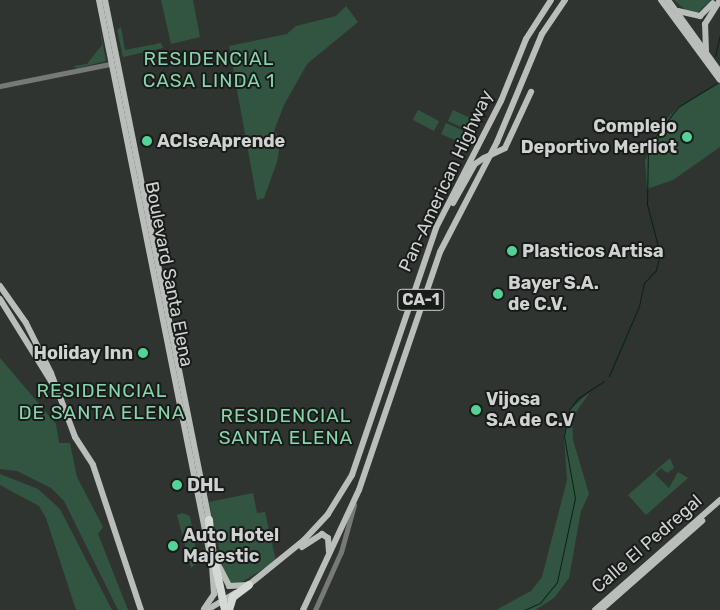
<!DOCTYPE html>
<style>
body{margin:0}
#map{position:relative;width:720px;height:610px;overflow:hidden;background:#303431;font-family:Rubik,sans-serif}
div>[style]{position:absolute}
[style*='--x']{left:calc(var(--x)*1px);top:calc(var(--y)*1px);width:calc(var(--w)*1px);rotate:calc(var(--a)*1deg)}
.green>*{inset:0;background:#325542;transform-origin:0 0}
.stream>*{height:1px;margin:-0.5px;padding:0 0.5px;transform-origin:0.5px;border-radius:0.5px;background:#052315}
.minor>*{height:5px;margin:-2.5px;padding:0 2.5px;transform-origin:2.5px;border-radius:2.5px;background:#767977}
.major>*{height:6px;margin:-3px;padding:0 3px;transform-origin:3px;border-radius:3px;background:#babebb}
.highway>*{height:8px;margin:-4px;padding:0 4px;transform-origin:4px;border-radius:4px;background:#d4d9d6}
.major-bridge>*{height:6px;margin:-3px;padding:0 3px;transform-origin:3px;border-radius:3px;background:#babebb}
.highway-bridge>*{height:8px;margin:-4px;padding:0 4px;transform-origin:4px;border-radius:4px;background:#d4d9d6}
.dots>*{width:14px;height:14px;translate:-50% -50%;box-sizing:border-box;border:2px solid #191b1a;border-radius:50%}
span{translate:-50% -50%;white-space:nowrap;text-align:center;line-height:1.15;-webkit-text-stroke:4px #191b1a;paint-order:stroke}
.shield-label span{padding:1px 4px;background:#191b1a;border:1px solid;border-radius:4px;-webkit-text-stroke-width:0}
.shield-label{font-size:16px;color:#cfd2d0;font-weight:700}
.poi-label{font-size:18px;color:#cfd2d0;font-weight:700}
.right{translate:-100% -50%;text-align:right}
.left{translate:0 -50%;text-align:left}
.street-label{font-size:18px;color:#cfd2d0}
.neighbourhood-label{font-size:19px;color:#87d6ab;letter-spacing:1px}
</style>
<div id="map">
<div class="green">
<div style="clip-path:polygon(161px 0,193px 0,200px 37px,171px 44px)"></div>
<div style="clip-path:polygon(674px 0,711px 0,697px 13px,688px 12px)"></div>
<div style="clip-path:polygon(346px 6px,358px 22px,307px 64px,284px 105px,274px 131px,281px 139px,277px 162px,264px 198px,257px 200px,229px 46px,287px 34px,296px 26px,336px 16px)"></div>
<div style="clip-path:polygon(99px 23px,106px 61px,77px 68px,73px 66px,87px 64px,102px 45px)"></div>
<div style="clip-path:polygon(121px 27px,125px 50px,161px 43px,163px 48px,123px 57px,117px 30px)"></div>
<div style="clip-path:polygon(720px 83px,720px 147px,673px 180px,647px 189px,645px 161px,659px 127px,678px 107px)"></div>
<div style="left:418px;top:110px;width:24px;height:11px;rotate:28deg"></div>
<div style="left:453px;top:110px;width:23px;height:12px;rotate:25deg"></div>
<div style="left:446px;top:123px;width:24px;height:12px;rotate:24deg"></div>
<div style="clip-path:polygon(0 358px,56px 424px,59px 443px,70px 443px,77px 477px,103px 527px,98px 534px,128px 610px,118px 610px,64px 501px,51px 488px,17px 471px,0 469px)"></div>
<div style="clip-path:polygon(590px 392px,572px 418px,573px 440px,589px 494px,581px 511px,569px 578px,554px 598px,535px 610px,496px 610px,531px 591px,542px 577px,567px 480px,564px 436px,569px 410px)"></div>
<div style="clip-path:polygon(670px 458px,674px 468px,667px 473px,661px 468px,655px 474px,669px 488px,678px 472px,688px 478px,646px 515px,628px 495px)"></div>
<div style="clip-path:polygon(0 474px,38px 489px,60px 509px,112px 610px,76px 610px,46px 518px,39px 506px,0 485px)"></div>
<div style="clip-path:polygon(253px 493px,257px 513px,265px 512px,276px 561px,235px 586px,226px 580px,209px 502px)"></div>
<div style="clip-path:polygon(182px 513px,190px 516px,198px 562px,191px 568px,177px 515px)"></div>
</div>
<div class="stream">
<div style="--x:715;--y:56;--w:23;--a:-77"></div>
<div style="--x:609;--y:376;--w:76;--a:-66.8"></div>
<div style="--x:639;--y:306;--w:24;--a:-78"></div>
<div style="--x:644;--y:283;--w:18;--a:-47"></div>
<div style="--x:656;--y:270;--w:16;--a:-76"></div>
<div style="--x:660;--y:254;--w:52;--a:-104.6"></div>
<div style="--x:647;--y:204;--w:58;--a:-89"></div>
<div style="--x:648;--y:146;--w:49;--a:-52.4"></div>
<div style="--x:678;--y:107;--w:46;--a:-31.6"></div>
<div style="--x:524;--y:610;--w:17;--a:-24"></div>
<div style="--x:540;--y:603;--w:27;--a:-51"></div>
<div style="--x:557;--y:582;--w:86;--a:-77.9"></div>
<div style="--x:575;--y:498;--w:63;--a:-100.1"></div>
<div style="--x:564;--y:436;--w:26;--a:-79"></div>
<div style="--x:569;--y:410;--w:15;--a:-53"></div>
<div style="--x:578;--y:398;--w:31;--a:-33"></div>
</div>
<div class="minor">
<div style="--x:0;--y:86;--w:112;--a:-11.3"></div>
<div style="--x:315;--y:610;--w:64;--a:-65.9"></div>
<div style="--x:341;--y:552;--w:49;--a:-74.5"></div>
</div>
<div class="major">
<div style="--x:99;--y:0;--w:561;--a:78.69"></div>
<div style="--x:105;--y:0;--w:535;--a:78.69"></div>
<div style="--x:661;--y:0;--w:99;--a:53.6"></div>
<div style="--x:668;--y:0;--w:89;--a:54.2"></div>
<div style="--x:678;--y:11;--w:23;--a:13"></div>
<div style="--x:700;--y:16;--w:18;--a:-45"></div>
<div style="--x:706;--y:51;--w:27;--a:-92"></div>
<div style="--x:705;--y:24;--w:28;--a:-58"></div>
<div style="--x:505;--y:148;--w:62;--a:-65.1"></div>
<div style="--x:453;--y:203;--w:45;--a:-60.6"></div>
<div style="--x:475;--y:164;--w:11;--a:-34"></div>
<div style="--x:0;--y:286;--w:45;--a:54.9"></div>
<div style="--x:26;--y:323;--w:56;--a:63.4"></div>
<div style="--x:51;--y:373;--w:68;--a:69.4"></div>
<div style="--x:75;--y:437;--w:33;--a:57"></div>
<div style="--x:93;--y:465;--w:153;--a:71.7"></div>
<div style="--x:0;--y:299;--w:102;--a:58.2"></div>
<div style="--x:302;--y:547;--w:24;--a:-33"></div>
<div style="--x:322;--y:534;--w:7;--a:34"></div>
<div style="--x:328;--y:538;--w:13;--a:86"></div>
<div style="--x:219;--y:566;--w:22;--a:63"></div>
<div style="--x:229;--y:586;--w:19;--a:-3"></div>
<div style="--x:246;--y:587;--w:75;--a:-39"></div>
<div style="--x:304;--y:540;--w:35;--a:-47"></div>
<div style="--x:328;--y:514;--w:46;--a:-58.4"></div>
<div style="--x:352;--y:475;--w:261;--a:-71.2"></div>
<div style="--x:436;--y:228;--w:143;--a:-62.9"></div>
<div style="--x:501;--y:101;--w:67;--a:-68"></div>
<div style="--x:526;--y:39;--w:46;--a:-57.3"></div>
<div style="--x:204;--y:609;--w:18;--a:-56"></div>
<div style="--x:214;--y:594;--w:29;--a:-94"></div>
<div style="--x:207;--y:610;--w:33;--a:-31"></div>
<div style="--x:303;--y:610;--w:132;--a:-65"></div>
<div style="--x:359;--y:490;--w:251;--a:-71.2"></div>
<div style="--x:440;--y:252;--w:124;--a:-62.6"></div>
<div style="--x:497;--y:142;--w:117;--a:-67.4"></div>
<div style="--x:542;--y:34;--w:41;--a:-55.9"></div>
<div style="--x:595;--y:610;--w:167;--a:-41.3"></div>
<div style="--x:601;--y:610;--w:135;--a:-41.4"></div>
</div>
<div class="highway">
<div style="--x:209;--y:520;--w:29;--a:84"></div>
<div style="--x:229;--y:610;--w:14;--a:-73"></div>
<div style="--x:233;--y:597;--w:20;--a:-37"></div>
</div>
<div class="major-bridge">
<div style="--x:484;--y:158;--w:23;--a:-25"></div>
</div>
<div class="highway-bridge">
<div style="--x:212;--y:549;--w:62;--a:78"></div>
</div>
<div class="dots">
<div style="left:687px;top:137px;background:#53d396"></div>
<div style="left:147px;top:141px;background:#53d396"></div>
<div style="left:512px;top:251px;background:#53d396"></div>
<div style="left:498px;top:294px;background:#53d396"></div>
<div style="left:143px;top:353px;background:#53d396"></div>
<div style="left:476px;top:410px;background:#53d396"></div>
<div style="left:177px;top:485px;background:#53d396"></div>
<div style="left:173px;top:546px;background:#53d396"></div>
</div>
<div class="shield-label">
<span style="left:421px;top:300px">CA-1</span>
</div>
<div class="poi-label">
<span class="right" style="left:677px;top:137px">Complejo<br>Deportivo Merliot</span>
<span class="left" style="left:157px;top:141px">ACIseAprende</span>
<span class="left" style="left:522px;top:251px">Plasticos Artisa</span>
<span class="left" style="left:508px;top:294px">Bayer S.A.<br>de C.V.</span>
<span class="right" style="left:133px;top:353px">Holiday Inn</span>
<span class="left" style="left:486px;top:410px">Vijosa<br>S.A de C.V</span>
<span class="left" style="left:187px;top:485px">DHL</span>
<span class="left" style="left:183px;top:546px">Auto Hotel<br>Majestic</span>
</div>
<div class="street-label">
<span style="left:446px;top:181px;rotate:-65deg">Pan-American Highway</span>
<span style="left:169px;top:274px;rotate:79deg">Boulevard Santa Elena</span>
<span style="left:647px;top:544px;rotate:-41deg">Calle El Pedregal</span>
</div>
<div class="neighbourhood-label">
<span style="left:209px;top:70px">RESIDENCIAL<br>CASA LINDA 1</span>
<span style="left:102px;top:402px">RESIDENCIAL<br>DE SANTA ELENA</span>
<span style="left:286px;top:427px">RESIDENCIAL<br>SANTA ELENA</span>
</div>
</div>
